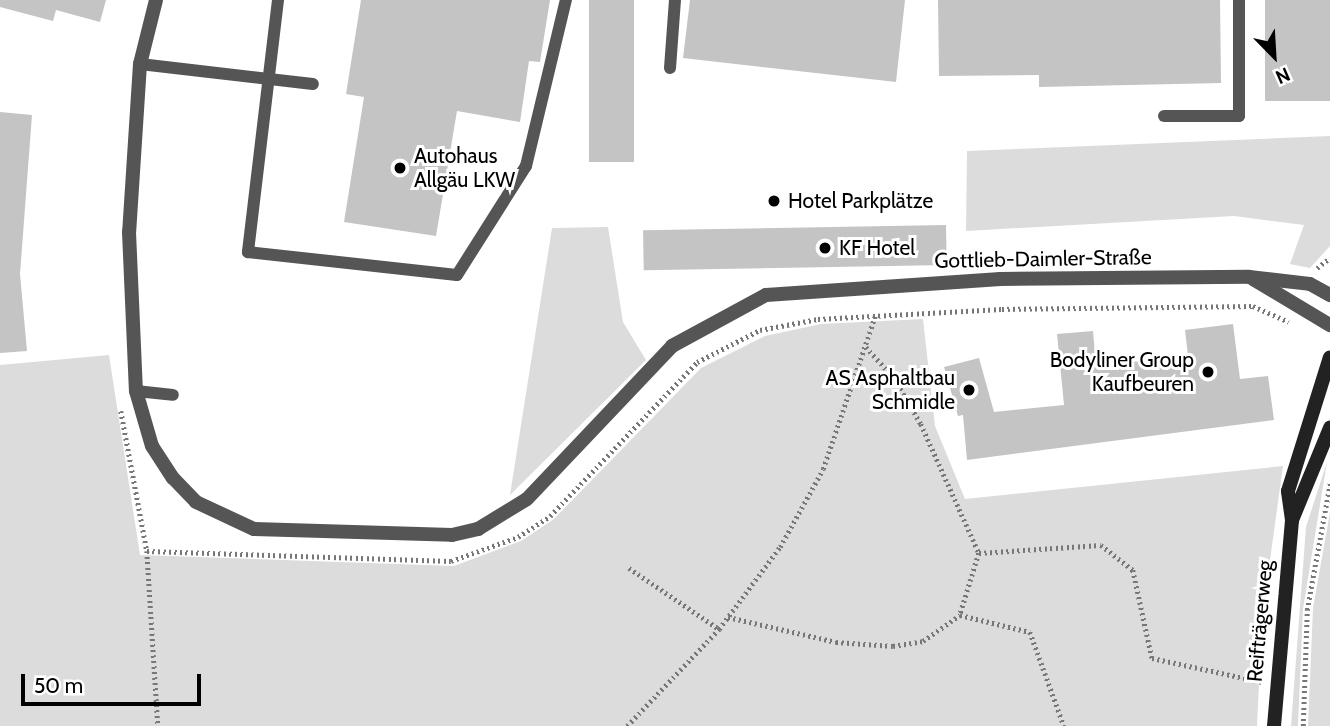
<!DOCTYPE html>
<meta charset="utf-8">
<style>
body{margin:0}
#map{position:relative;width:1330px;height:726px;overflow:hidden;background:#fff;font-family:Cabin,sans-serif}
div>[style]{position:absolute}
[style*='--x']{left:calc(var(--x)*1px);top:calc(var(--y)*1px);width:calc(var(--w)*1px);rotate:calc(var(--a)*1deg)}
.green>*{inset:0;background:#dcdcdc}
.building>*{inset:0;background:#c4c4c4;transform-origin:0 0}
.path>*{height:4.5px;margin-top:-2.25px;transform-origin:0;background:repeating-linear-gradient(90deg,#777 0 2px,transparent 0 5.5px)}
.lane>*{height:12px;margin:-6px;padding:0 6px;transform-origin:6px;border-radius:6px;background:#555}
.street>*{height:14px;margin:-7px;padding:0 7px;transform-origin:7px;border-radius:7px;background:#555}
.secondary>*{height:14px;margin:-7px;padding:0 7px;transform-origin:7px;border-radius:7px;background:#222}
.dots>*{width:19px;height:19px;translate:-50% -50%;box-sizing:border-box;border:4px solid #fff;border-radius:50%}
span{translate:-50% -50%;white-space:nowrap;text-align:center;line-height:1.15;-webkit-text-stroke:6px #fff;paint-order:stroke}
.poi-label{font-size:21px;color:#000}
.left{translate:0 -50%;text-align:left}
.right{translate:-100% -50%;text-align:right}
.street-label{font-size:21px;color:#000}
.north{position:absolute;left:1239px;top:21px;width:70px;height:70px;-webkit-text-stroke:5px #fff;paint-order:stroke;rotate:156deg;font-size:19px;font-weight:700;line-height:28px;text-align:center;color:#000}
.north::after{content:'';display:block;margin:auto;width:24px;height:32px;background:#000;clip-path:polygon(50% 0,100% 100%,50% 72%,0 100%)}
.scale{position:absolute;left:21px;top:674px;width:180px;height:32px;box-sizing:border-box;border:4px solid #000;border-top:0;padding-left:9px;font-size:21px;line-height:24px;white-space:nowrap;color:#000;-webkit-text-stroke:5px #fff;paint-order:stroke}
</style>
<div id="map">
<div class="green">
<div style="clip-path:polygon(1330px 136px,1330px 246px,1310px 268px,1290px 264px,1304px 225px,1234px 216px,966px 231px,967px 151px)"></div>
<div style="clip-path:polygon(608px 227px,623px 322px,646px 360px,510px 495px,552px 228px)"></div>
<div style="clip-path:polygon(923px 319px,935px 426px,965px 499px,1283px 466px,1262px 618px,1257px 726px,0 726px,0 365px,109px 355px,140px 555px,454px 566px,521px 541px,554px 519px,701px 368px,765px 336px,821px 324px)"></div>
<div style="clip-path:polygon(1327px 462px,1303px 609px,1298px 726px,1291px 726px,1306px 527px)"></div>
<div style="clip-path:polygon(1330px 512px,1330px 726px,1308px 726px,1313px 608px)"></div>
</div>
<div class="building">
<div style="clip-path:polygon(0 0,106px 0,100px 22px,56px 10px,53px 21px,0 7px)"></div>
<div style="clip-path:polygon(361px 0,550px 0,540px 62px,529px 61px,520px 122px,457px 111px,436px 236px,344px 222px,364px 97px,346px 94px)"></div>
<div style="left:589px;top:0;width:45px;height:162px"></div>
<div style="clip-path:polygon(690px 0,905px 0,896px 82px,683px 58px)"></div>
<div style="clip-path:polygon(938px 0,1220px 0,1221px 83px,1039px 87px,1039px 75px,939px 76px)"></div>
<div style="left:1265px;top:0;width:65px;height:101px"></div>
<div style="clip-path:polygon(0 112px,32px 115px,20px 274px,27px 351px,0 353px)"></div>
<div style="left:946px;top:225px;width:40px;height:303px;rotate:89deg"></div>
<div style="clip-path:polygon(1233px 324px,1240px 379px,1268px 376px,1274px 420px,967px 460px,963px 415px,958px 416px,944px 367px,979px 358px,994px 412px,1064px 405px,1057px 334px,1093px 331px,1096px 365px,1188px 356px,1185px 330px)"></div>
</div>
<div class="path">
<div style="--x:1317;--y:268;--w:16;--a:-38"></div>
<div style="--x:866;--y:347;--w:43;--a:47.8"></div>
<div style="--x:895;--y:379;--w:52;--a:60"></div>
<div style="--x:921;--y:424;--w:141;--a:65.8"></div>
<div style="--x:979;--y:553;--w:65;--a:107"></div>
<div style="--x:960;--y:615;--w:72;--a:13.7"></div>
<div style="--x:1030;--y:632;--w:100;--a:70.1"></div>
<div style="--x:121;--y:411;--w:142;--a:79.5"></div>
<div style="--x:147;--y:551;--w:175;--a:86.4"></div>
<div style="--x:147;--y:551;--w:304;--a:1.9"></div>
<div style="--x:451;--y:561;--w:71;--a:-19.7"></div>
<div style="--x:518;--y:537;--w:38;--a:-33"></div>
<div style="--x:550;--y:516;--w:213;--a:-46.3"></div>
<div style="--x:697;--y:362;--w:71;--a:-26.9"></div>
<div style="--x:760;--y:330;--w:59;--a:-10.7"></div>
<div style="--x:818;--y:319;--w:184;--a:-3.1"></div>
<div style="--x:1002;--y:309;--w:251;--a:-0.7"></div>
<div style="--x:1253;--y:306;--w:39;--a:24"></div>
<div style="--x:979;--y:553;--w:122;--a:-3.8"></div>
<div style="--x:1101;--y:545;--w:41;--a:38"></div>
<div style="--x:1133;--y:570;--w:90;--a:77.8"></div>
<div style="--x:1152;--y:658;--w:113;--a:12.3"></div>
<div style="--x:629;--y:568;--w:109;--a:34.1"></div>
<div style="--x:728;--y:617;--w:111;--a:13"></div>
<div style="--x:836;--y:642;--w:57;--a:4"></div>
<div style="--x:893;--y:646;--w:30;--a:-9"></div>
<div style="--x:923;--y:641;--w:45;--a:-35.1"></div>
<div style="--x:627;--y:726;--w:134;--a:-46.5"></div>
<div style="--x:719;--y:629;--w:102;--a:-53.4"></div>
<div style="--x:780;--y:547;--w:89;--a:-61.1"></div>
<div style="--x:823;--y:469;--w:162;--a:-71.2"></div>
<div style="--x:1303;--y:726;--w:116;--a:-88"></div>
<div style="--x:1307;--y:610;--w:129;--a:-79.7"></div>
</div>
<div class="lane">
<div style="--x:278;--y:0;--w:254;--a:96.8"></div>
<div style="--x:248;--y:252;--w:210;--a:6.3"></div>
<div style="--x:457;--y:275;--w:129;--a:-57.7"></div>
<div style="--x:526;--y:166;--w:171;--a:-76.5"></div>
<div style="--x:140;--y:64;--w:174;--a:6.6"></div>
<div style="--x:670;--y:68;--w:68;--a:-85.8"></div>
<div style="--x:1164;--y:116;--w:75;--a:0"></div>
<div style="--x:1239;--y:116;--w:116;--a:-90"></div>
<div style="--x:136;--y:391;--w:37;--a:6"></div>
</div>
<div class="street">
<div style="--x:156;--y:0;--w:66;--a:104"></div>
<div style="--x:140;--y:64;--w:168;--a:93.7"></div>
<div style="--x:129;--y:232;--w:159;--a:87.5"></div>
<div style="--x:136;--y:391;--w:57;--a:73.8"></div>
<div style="--x:152;--y:446;--w:38;--a:57"></div>
<div style="--x:173;--y:478;--w:33;--a:46"></div>
<div style="--x:196;--y:502;--w:64;--a:25"></div>
<div style="--x:254;--y:529;--w:198;--a:1.7"></div>
<div style="--x:452;--y:535;--w:27;--a:-13"></div>
<div style="--x:478;--y:529;--w:57;--a:-31.5"></div>
<div style="--x:527;--y:499;--w:211;--a:-46.5"></div>
<div style="--x:672;--y:346;--w:107;--a:-28.5"></div>
<div style="--x:766;--y:295;--w:235;--a:-3.9"></div>
<div style="--x:1000;--y:279;--w:249;--a:-0.5"></div>
<div style="--x:1249;--y:277;--w:61;--a:6.5"></div>
<div style="--x:1310;--y:284;--w:23;--a:29"></div>
<div style="--x:1253;--y:279;--w:90;--a:30.9"></div>
</div>
<div class="secondary">
<div style="--x:1292;--y:520;--w:100;--a:-67.6"></div>
<div style="--x:1274;--y:726;--w:207;--a:-85"></div>
<div style="--x:1292;--y:520;--w:29;--a:-98"></div>
<div style="--x:1288;--y:491;--w:140;--a:-72.6"></div>
</div>
<div class="dots">
<div style="left:400px;top:168px;background:#000"></div>
<div style="left:774px;top:201px;background:#000"></div>
<div style="left:825px;top:248px;background:#000"></div>
<div style="left:1208px;top:372px;background:#000"></div>
<div style="left:969px;top:390px;background:#000"></div>
</div>
<div class="poi-label">
<span class="left" style="left:414px;top:168px">Autohaus<br>Allgäu LKW</span>
<span class="left" style="left:788px;top:201px">Hotel Parkplätze</span>
<span class="left" style="left:839px;top:248px">KF Hotel</span>
<span class="right" style="left:1194px;top:372px">Bodyliner Group<br>Kaufbeuren</span>
<span class="right" style="left:955px;top:390px">AS Asphaltbau<br>Schmidle</span>
</div>
<div class="street-label">
<span style="left:1043px;top:259px;rotate:-1deg">Gottlieb-Daimler-Straße</span>
<span style="left:1260px;top:621px;rotate:-85deg">Reifträgerweg</span>
</div>
<div class="north">N</div>
<div class="scale">50 m</div>
</div>
